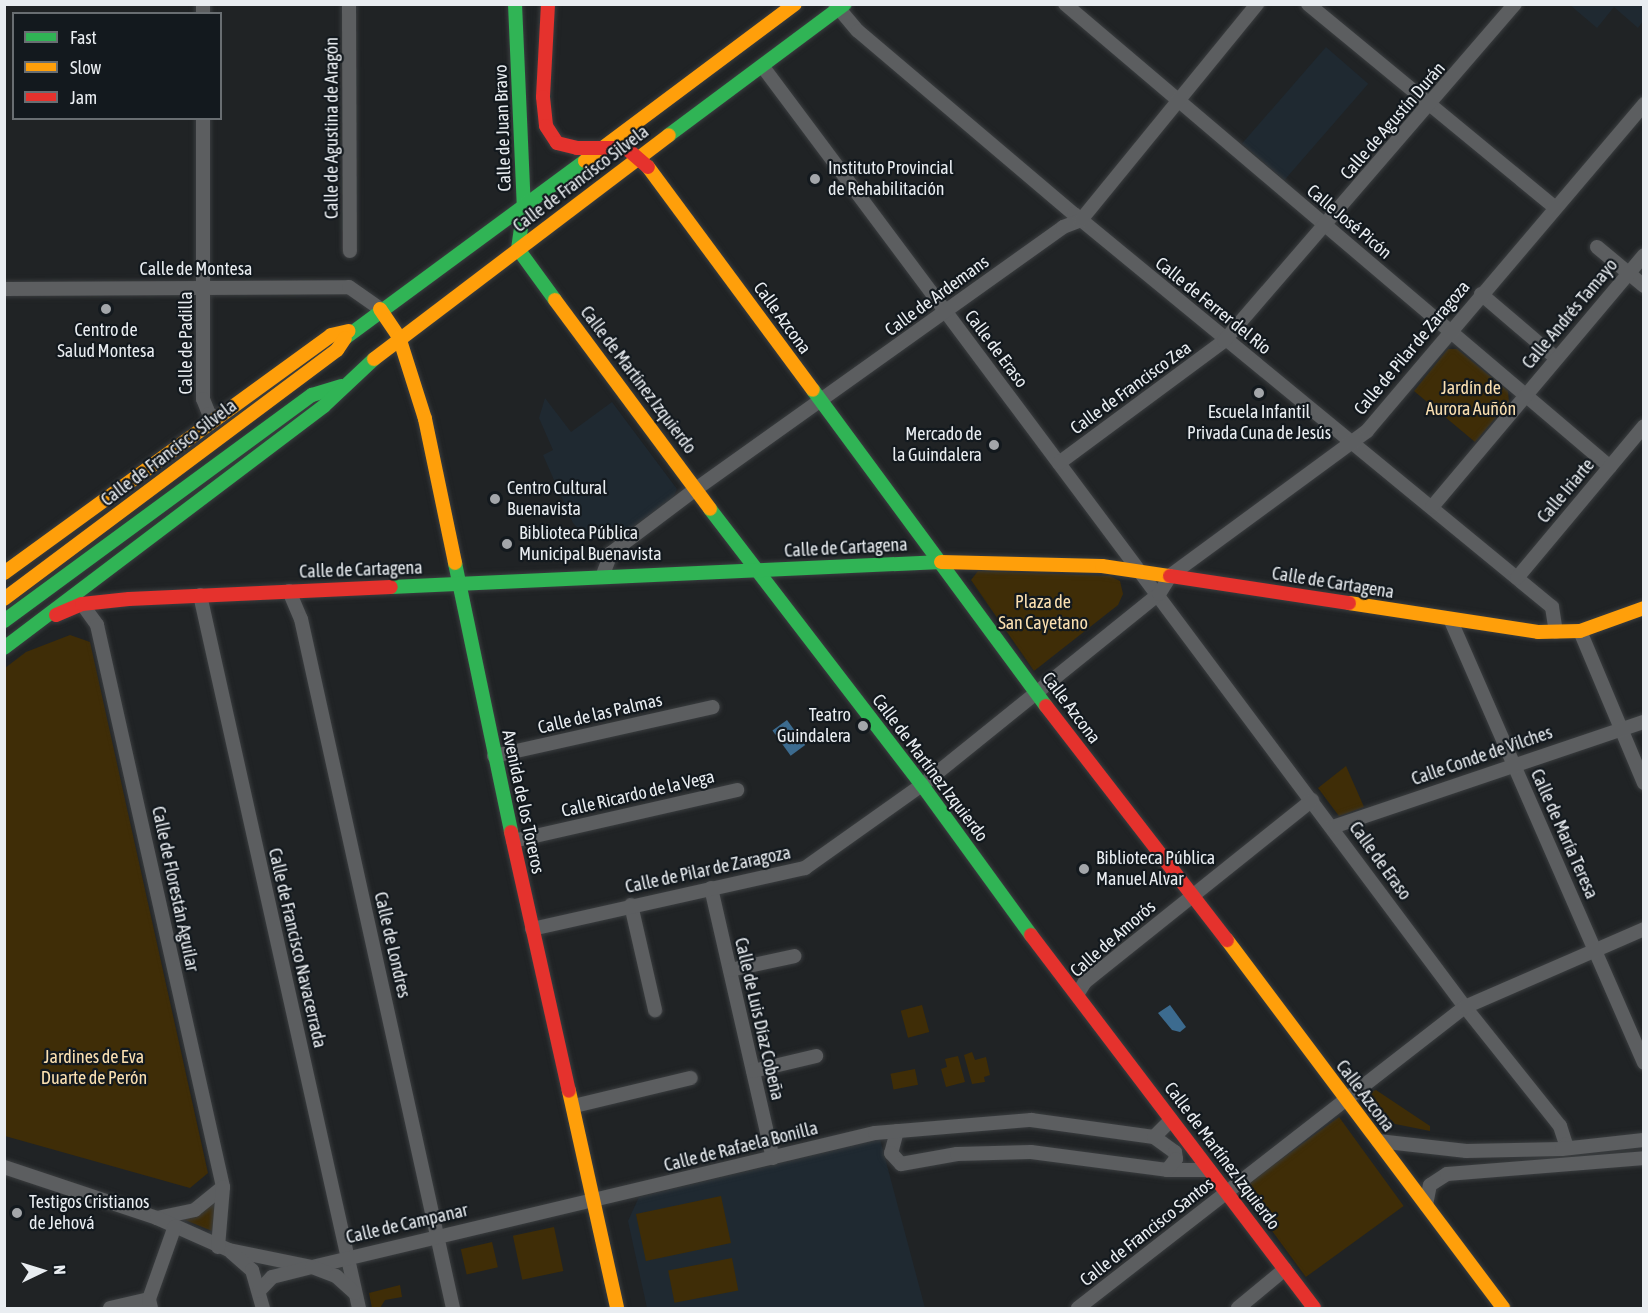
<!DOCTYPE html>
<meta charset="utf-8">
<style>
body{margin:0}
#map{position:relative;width:1648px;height:1313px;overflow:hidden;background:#202325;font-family:"Asap Condensed",sans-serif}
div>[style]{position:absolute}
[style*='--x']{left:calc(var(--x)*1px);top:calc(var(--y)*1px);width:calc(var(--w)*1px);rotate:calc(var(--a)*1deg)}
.built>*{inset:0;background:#1f2931;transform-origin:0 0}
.green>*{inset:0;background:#3f2d07;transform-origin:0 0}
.water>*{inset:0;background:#3c6b8f;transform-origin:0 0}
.roads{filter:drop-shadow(0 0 2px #3a3d3f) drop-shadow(0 0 2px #3a3d3f)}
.street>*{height:14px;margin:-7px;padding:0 7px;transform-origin:7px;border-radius:7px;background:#5c5e60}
.fast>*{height:14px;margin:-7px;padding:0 7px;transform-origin:7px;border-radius:7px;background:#30b455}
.slow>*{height:14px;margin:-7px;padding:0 7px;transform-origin:7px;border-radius:7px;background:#ff9f0a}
.jam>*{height:14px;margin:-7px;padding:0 7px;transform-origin:7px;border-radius:7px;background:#e5322d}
.dots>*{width:16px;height:16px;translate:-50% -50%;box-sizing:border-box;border:3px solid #13191e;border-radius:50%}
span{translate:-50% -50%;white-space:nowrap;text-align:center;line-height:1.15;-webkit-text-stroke:4.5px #13191e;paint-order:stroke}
.street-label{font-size:18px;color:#e9edf1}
.poi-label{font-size:18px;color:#e9edf1}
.left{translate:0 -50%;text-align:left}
.right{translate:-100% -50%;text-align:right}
.park-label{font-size:18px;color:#fbe0b1}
.frame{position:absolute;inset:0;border:6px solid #e9edf1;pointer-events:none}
.legend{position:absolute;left:12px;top:12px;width:210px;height:108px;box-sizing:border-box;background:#13191e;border:2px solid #696e72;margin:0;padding:8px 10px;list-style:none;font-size:18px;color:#e9edf1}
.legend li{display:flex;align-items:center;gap:12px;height:30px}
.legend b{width:30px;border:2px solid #696e72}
.north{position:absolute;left:12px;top:1241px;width:60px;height:60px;-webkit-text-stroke:4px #13191e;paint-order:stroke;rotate:86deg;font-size:16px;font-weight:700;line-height:24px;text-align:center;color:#e9edf1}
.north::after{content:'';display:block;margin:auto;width:21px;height:27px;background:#e9edf1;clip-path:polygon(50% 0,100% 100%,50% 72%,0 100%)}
</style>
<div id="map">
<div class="built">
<div style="clip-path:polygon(1570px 5px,1643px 5px,1643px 21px,1638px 28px,1614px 7px,1597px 28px)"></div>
<div style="left:1326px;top:47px;width:56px;height:128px;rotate:41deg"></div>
<div style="clip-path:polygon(545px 398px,571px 432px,612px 402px,677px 489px,673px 498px,623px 534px,589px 540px,573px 523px,543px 455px,553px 450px,539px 418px)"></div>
<div style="clip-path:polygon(880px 1139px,925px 1308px,647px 1308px,628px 1221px,639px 1197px)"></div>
</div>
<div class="green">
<div style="clip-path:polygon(1448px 349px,1457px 349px,1508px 391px,1509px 402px,1475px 442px,1414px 391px)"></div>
<div style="clip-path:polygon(978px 571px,1110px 576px,1120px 581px,1123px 594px,1118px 605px,1034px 671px,971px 580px)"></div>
<div style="clip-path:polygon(70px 635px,90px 642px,208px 1173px,190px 1188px,5px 1136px,5px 668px,26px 652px)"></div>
<div style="clip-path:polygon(1346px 766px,1364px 807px,1339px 816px,1318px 788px)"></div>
<div style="left:922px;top:1005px;width:28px;height:22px;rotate:75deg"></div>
<div style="clip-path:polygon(972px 1052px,975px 1060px,986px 1057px,990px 1075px,984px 1077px,985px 1082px,972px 1084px,964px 1055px)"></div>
<div style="clip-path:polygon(958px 1056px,965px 1082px,946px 1087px,941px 1069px,947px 1067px,945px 1059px)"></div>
<div style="left:915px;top:1069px;width:16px;height:25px;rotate:79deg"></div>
<div style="clip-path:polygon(1376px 1090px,1430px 1126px,1430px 1131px,1395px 1124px,1370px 1098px,1370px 1092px)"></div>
<div style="left:1339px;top:1117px;width:110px;height:121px;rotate:54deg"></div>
<div style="left:721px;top:1196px;width:48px;height:87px;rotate:78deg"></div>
<div style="clip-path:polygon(216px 1201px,212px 1231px,185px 1220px,185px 1219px)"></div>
<div style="left:554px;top:1227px;width:45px;height:42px;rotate:78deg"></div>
<div style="left:492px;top:1242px;width:26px;height:32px;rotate:77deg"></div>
<div style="left:732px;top:1258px;width:33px;height:65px;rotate:79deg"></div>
<div style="clip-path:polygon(400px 1285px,402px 1297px,385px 1300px,380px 1308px,372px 1308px,369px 1293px)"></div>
</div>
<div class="water">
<div style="left:787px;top:720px;width:31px;height:18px;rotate:54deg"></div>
<div style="clip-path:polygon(1170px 1005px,1186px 1027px,1180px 1032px,1172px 1030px,1158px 1013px)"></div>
</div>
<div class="roads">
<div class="street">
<div style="--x:203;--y:4;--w:10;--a:90"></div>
<div style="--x:349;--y:4;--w:247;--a:89.8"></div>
<div style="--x:835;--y:4;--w:35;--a:50"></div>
<div style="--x:858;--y:31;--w:283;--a:40.3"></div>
<div style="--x:1074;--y:214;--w:619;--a:39.43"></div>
<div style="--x:1552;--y:607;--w:25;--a:81"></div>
<div style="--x:1065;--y:4;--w:715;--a:40.35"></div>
<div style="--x:1308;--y:4;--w:319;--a:39.5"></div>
<div style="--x:763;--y:67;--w:1173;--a:53.25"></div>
<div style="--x:1465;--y:1007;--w:152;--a:51.4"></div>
<div style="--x:1560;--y:1126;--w:19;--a:72"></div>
<div style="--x:1566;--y:1144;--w:6;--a:129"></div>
<div style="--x:203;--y:118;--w:281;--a:90"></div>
<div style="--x:203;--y:399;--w:16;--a:68"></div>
<div style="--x:209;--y:414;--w:9;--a:27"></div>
<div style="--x:1597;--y:247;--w:61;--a:39.7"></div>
<div style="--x:4;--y:289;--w:345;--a:-0.3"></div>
<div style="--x:349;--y:287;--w:38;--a:35"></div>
<div style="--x:1481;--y:294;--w:99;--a:40.5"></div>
<div style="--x:1059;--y:463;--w:205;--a:-36.5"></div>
<div style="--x:1224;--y:341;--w:445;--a:-49.2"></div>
<div style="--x:1432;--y:507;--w:329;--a:-49.9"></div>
<div style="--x:602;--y:577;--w:26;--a:-69"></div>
<div style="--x:611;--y:553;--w:106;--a:-37"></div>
<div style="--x:696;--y:489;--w:451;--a:-35.5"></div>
<div style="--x:1063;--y:227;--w:19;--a:-21"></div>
<div style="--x:1081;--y:220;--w:279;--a:-50.8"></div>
<div style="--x:1517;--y:578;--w:198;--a:-50.1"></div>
<div style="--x:289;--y:591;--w:30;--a:67"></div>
<div style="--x:301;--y:619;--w:706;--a:77.56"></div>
<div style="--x:200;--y:595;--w:731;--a:77.43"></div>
<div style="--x:82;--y:604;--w:26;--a:54"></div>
<div style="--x:97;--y:625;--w:576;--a:77.36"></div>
<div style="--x:223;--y:1187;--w:36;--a:141"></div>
<div style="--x:195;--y:1210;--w:39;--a:168"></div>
<div style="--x:1451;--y:621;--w:482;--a:66.4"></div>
<div style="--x:1580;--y:631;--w:165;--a:67.2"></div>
<div style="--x:494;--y:756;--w:224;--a:-12.6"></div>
<div style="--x:1333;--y:827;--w:328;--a:-18.7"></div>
<div style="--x:513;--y:841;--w:230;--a:-12.8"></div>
<div style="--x:711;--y:888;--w:277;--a:77.1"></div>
<div style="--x:631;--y:905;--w:108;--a:77.1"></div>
<div style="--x:532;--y:929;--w:280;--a:-12.6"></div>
<div style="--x:805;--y:868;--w:143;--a:-35.4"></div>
<div style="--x:922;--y:785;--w:304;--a:-38.9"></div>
<div style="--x:1159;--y:594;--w:22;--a:-58"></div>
<div style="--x:1171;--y:575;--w:243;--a:-36.3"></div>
<div style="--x:1367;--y:431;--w:429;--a:-49.7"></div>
<div style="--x:730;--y:970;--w:66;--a:-12.2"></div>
<div style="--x:1078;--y:993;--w:13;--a:-58"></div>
<div style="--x:1085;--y:982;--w:291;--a:-38.7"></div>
<div style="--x:753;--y:1071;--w:65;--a:-13.4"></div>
<div style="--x:574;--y:1106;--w:120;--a:-13.5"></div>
<div style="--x:897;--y:1131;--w:23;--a:105"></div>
<div style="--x:891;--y:1153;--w:15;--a:48"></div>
<div style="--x:901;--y:1164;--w:57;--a:-10.1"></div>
<div style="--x:957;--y:1154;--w:74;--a:-1.5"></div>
<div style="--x:1031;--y:1152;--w:137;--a:7.5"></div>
<div style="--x:1167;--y:1170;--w:42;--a:0"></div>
<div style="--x:1154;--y:1137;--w:26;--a:36"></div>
<div style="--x:1175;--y:1152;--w:7;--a:82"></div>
<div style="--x:1176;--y:1159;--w:14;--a:129"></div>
<div style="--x:1378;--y:1141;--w:89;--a:6.5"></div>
<div style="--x:1466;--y:1151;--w:96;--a:-1.2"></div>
<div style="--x:1562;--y:1149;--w:82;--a:-6.3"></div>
<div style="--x:4;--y:1167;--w:161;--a:18.4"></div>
<div style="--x:157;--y:1218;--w:79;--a:24"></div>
<div style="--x:229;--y:1250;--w:85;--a:11.6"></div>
<div style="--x:312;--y:1267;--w:579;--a:-13.39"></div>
<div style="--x:875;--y:1133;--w:157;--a:-4.8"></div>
<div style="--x:1031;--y:1120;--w:124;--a:7.9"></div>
<div style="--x:1154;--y:1137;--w:24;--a:-45"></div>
<div style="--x:1426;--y:1205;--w:20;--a:-79"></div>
<div style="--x:1430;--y:1185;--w:20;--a:-33"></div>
<div style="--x:1447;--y:1174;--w:198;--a:-4.6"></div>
<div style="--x:218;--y:1247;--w:60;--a:-85.2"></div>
<div style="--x:231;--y:1252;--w:28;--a:41"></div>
<div style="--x:252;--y:1270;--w:40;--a:74"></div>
<div style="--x:259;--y:1291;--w:19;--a:-47"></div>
<div style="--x:272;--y:1277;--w:41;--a:-14"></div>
<div style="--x:312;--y:1267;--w:26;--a:21"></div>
<div style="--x:336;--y:1276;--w:25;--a:42"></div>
<div style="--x:110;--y:1308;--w:40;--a:-13"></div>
<div style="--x:151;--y:1308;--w:9;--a:-103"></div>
<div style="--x:149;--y:1299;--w:77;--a:-70.4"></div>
<div style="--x:1078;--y:1308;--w:490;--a:-37.9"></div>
<div style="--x:1465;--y:1007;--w:195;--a:-23.5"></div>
<div style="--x:1238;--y:1308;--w:61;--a:-39.7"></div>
</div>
<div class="fast">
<div style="--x:515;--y:4;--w:203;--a:87.5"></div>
<div style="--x:524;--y:207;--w:42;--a:98.1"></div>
<div style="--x:518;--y:249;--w:63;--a:54"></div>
<div style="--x:669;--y:135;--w:219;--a:-36.7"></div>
<div style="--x:345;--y:338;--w:298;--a:-36.4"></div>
<div style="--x:813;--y:390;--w:393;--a:53.6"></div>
<div style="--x:710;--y:509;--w:348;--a:52.5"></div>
<div style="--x:922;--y:785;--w:185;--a:54"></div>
<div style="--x:455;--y:563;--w:275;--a:78.2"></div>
<div style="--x:391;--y:587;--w:551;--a:-2.6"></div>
<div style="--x:4;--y:621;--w:382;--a:-36.3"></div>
<div style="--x:312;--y:395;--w:31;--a:-17"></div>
<div style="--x:4;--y:648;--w:401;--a:-37.1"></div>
<div style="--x:324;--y:406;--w:69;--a:-43.2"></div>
</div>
<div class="slow">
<div style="--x:585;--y:161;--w:262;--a:-36.8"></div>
<div style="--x:648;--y:167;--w:277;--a:53.5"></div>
<div style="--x:555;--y:300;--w:260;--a:53.4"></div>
<div style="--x:380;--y:309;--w:34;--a:56"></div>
<div style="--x:399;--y:337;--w:86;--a:72.4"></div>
<div style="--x:425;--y:419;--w:147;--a:78.2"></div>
<div style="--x:374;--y:359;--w:370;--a:-37.2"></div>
<div style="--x:941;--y:562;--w:161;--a:1.4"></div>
<div style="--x:1102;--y:566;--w:69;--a:8.4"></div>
<div style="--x:4;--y:573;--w:404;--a:-36"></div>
<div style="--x:331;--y:335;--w:18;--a:-13"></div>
<div style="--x:4;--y:599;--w:416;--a:-36.8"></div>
<div style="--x:337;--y:350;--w:14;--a:-56"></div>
<div style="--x:1349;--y:603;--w:191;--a:8.7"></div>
<div style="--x:1538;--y:632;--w:42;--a:-1.4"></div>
<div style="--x:1580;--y:631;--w:68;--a:-19.8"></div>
<div style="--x:1227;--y:940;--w:460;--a:53.1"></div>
<div style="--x:569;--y:1091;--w:222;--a:77.5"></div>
</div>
<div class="jam">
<div style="--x:548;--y:4;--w:93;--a:93.1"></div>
<div style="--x:543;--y:97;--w:29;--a:84"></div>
<div style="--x:546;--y:126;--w:20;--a:57"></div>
<div style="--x:557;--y:143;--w:21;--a:14"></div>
<div style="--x:577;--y:148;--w:49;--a:0"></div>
<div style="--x:626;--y:148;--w:29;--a:41"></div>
<div style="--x:1170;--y:576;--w:181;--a:8.6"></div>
<div style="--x:56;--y:615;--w:28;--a:-23"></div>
<div style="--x:82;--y:604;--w:47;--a:-6.1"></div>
<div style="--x:129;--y:599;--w:262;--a:-2.6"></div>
<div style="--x:1046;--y:706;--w:296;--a:52.3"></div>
<div style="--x:511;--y:832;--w:265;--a:77.4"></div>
<div style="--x:1031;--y:935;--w:468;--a:52.8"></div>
</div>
</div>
<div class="dots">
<div style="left:815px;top:179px;background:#a3a6aa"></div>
<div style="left:106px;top:309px;background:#a3a6aa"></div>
<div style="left:1259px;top:393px;background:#a3a6aa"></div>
<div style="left:994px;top:445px;background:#a3a6aa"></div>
<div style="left:495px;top:499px;background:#a3a6aa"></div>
<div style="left:507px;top:544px;background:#a3a6aa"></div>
<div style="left:863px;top:726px;background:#a3a6aa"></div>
<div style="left:1084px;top:869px;background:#a3a6aa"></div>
<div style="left:17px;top:1213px;background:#a3a6aa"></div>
</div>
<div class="street-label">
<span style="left:1393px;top:121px;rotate:-49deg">Calle de Agustín Durán</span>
<span style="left:332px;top:128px;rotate:-90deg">Calle de Agustina de Aragón</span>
<span style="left:503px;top:128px;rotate:-92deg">Calle de Juan Bravo</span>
<span style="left:581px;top:179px;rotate:-37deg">Calle de Francisco Silvela</span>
<span style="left:1349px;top:222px;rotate:40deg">Calle José Picón</span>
<span style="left:196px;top:269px">Calle de Montesa</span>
<span style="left:937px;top:296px;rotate:-36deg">Calle de Ardemans</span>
<span style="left:1213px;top:306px;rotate:39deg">Calle de Ferrer del Río</span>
<span style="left:1570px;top:314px;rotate:-50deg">Calle Andrés Tamayo</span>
<span style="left:782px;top:318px;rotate:54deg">Calle Azcona</span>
<span style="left:186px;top:343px;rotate:-90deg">Calle de Padilla</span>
<span style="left:1412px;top:348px;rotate:-50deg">Calle de Pilar de Zaragoza</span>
<span style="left:996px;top:349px;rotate:53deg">Calle de Eraso</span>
<span style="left:638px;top:380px;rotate:53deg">Calle de Martínez Izquierdo</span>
<span style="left:1131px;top:388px;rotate:-36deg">Calle de Francisco Zea</span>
<span style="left:169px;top:453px;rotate:-37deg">Calle de Francisco Silvela</span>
<span style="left:1566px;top:491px;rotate:-50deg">Calle Iriarte</span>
<span style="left:846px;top:548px;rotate:-3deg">Calle de Cartagena</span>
<span style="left:361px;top:570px;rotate:-2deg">Calle de Cartagena</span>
<span style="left:1333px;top:583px;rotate:9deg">Calle de Cartagena</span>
<span style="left:1071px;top:708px;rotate:53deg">Calle Azcona</span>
<span style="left:600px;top:714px;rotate:-13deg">Calle de las Palmas</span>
<span style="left:1482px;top:756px;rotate:-19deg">Calle Conde de Vilches</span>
<span style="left:930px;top:768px;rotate:53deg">Calle de Martínez Izquierdo</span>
<span style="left:638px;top:794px;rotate:-13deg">Calle Ricardo de la Vega</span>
<span style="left:523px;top:802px;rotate:78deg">Avenida de los Toreros</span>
<span style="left:1564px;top:834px;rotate:66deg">Calle de María Teresa</span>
<span style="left:1380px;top:861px;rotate:54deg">Calle de Eraso</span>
<span style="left:708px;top:870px;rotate:-12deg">Calle de Pilar de Zaragoza</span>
<span style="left:175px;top:889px;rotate:78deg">Calle de Florestán Aguilar</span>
<span style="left:1113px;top:939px;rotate:-41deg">Calle de Amorós</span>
<span style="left:392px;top:945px;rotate:77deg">Calle de Londres</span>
<span style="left:297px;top:948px;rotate:77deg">Calle de Francisco Navacerrada</span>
<span style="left:759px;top:1019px;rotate:77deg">Calle de Luis Díaz Cobeña</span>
<span style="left:1365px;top:1096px;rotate:53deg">Calle Azcona</span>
<span style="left:741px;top:1147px;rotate:-14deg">Calle de Rafaela Bonilla</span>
<span style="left:1222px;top:1156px;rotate:53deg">Calle de Martínez Izquierdo</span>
<span style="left:407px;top:1224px;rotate:-13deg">Calle de Campanar</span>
<span style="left:1147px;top:1232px;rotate:-38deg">Calle de Francisco Santos</span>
</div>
<div class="poi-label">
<span class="left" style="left:828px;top:179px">Instituto Provincial<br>de Rehabilitación</span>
<span style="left:106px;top:341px">Centro de<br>Salud Montesa</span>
<span style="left:1259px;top:423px">Escuela Infantil<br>Privada Cuna de Jesús</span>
<span class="right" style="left:982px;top:445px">Mercado de<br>la Guindalera</span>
<span class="left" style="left:507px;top:499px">Centro Cultural<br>Buenavista</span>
<span class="left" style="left:519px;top:544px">Biblioteca Pública<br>Municipal Buenavista</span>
<span class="right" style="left:851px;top:726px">Teatro<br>Guindalera</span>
<span class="left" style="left:1096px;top:869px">Biblioteca Pública<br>Manuel Alvar</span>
<span class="left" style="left:29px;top:1213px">Testigos Cristianos<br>de Jehová</span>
</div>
<div class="park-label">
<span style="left:1471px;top:399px">Jardín de<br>Aurora Auñón</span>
<span style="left:1043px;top:613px">Plaza de<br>San Cayetano</span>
<span style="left:94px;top:1068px">Jardines de Eva<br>Duarte de Perón</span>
</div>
<div class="frame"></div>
<ul class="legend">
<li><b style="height:8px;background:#30b455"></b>Fast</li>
<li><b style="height:8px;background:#ff9f0a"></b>Slow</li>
<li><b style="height:8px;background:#e5322d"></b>Jam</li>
</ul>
<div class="north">N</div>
</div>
